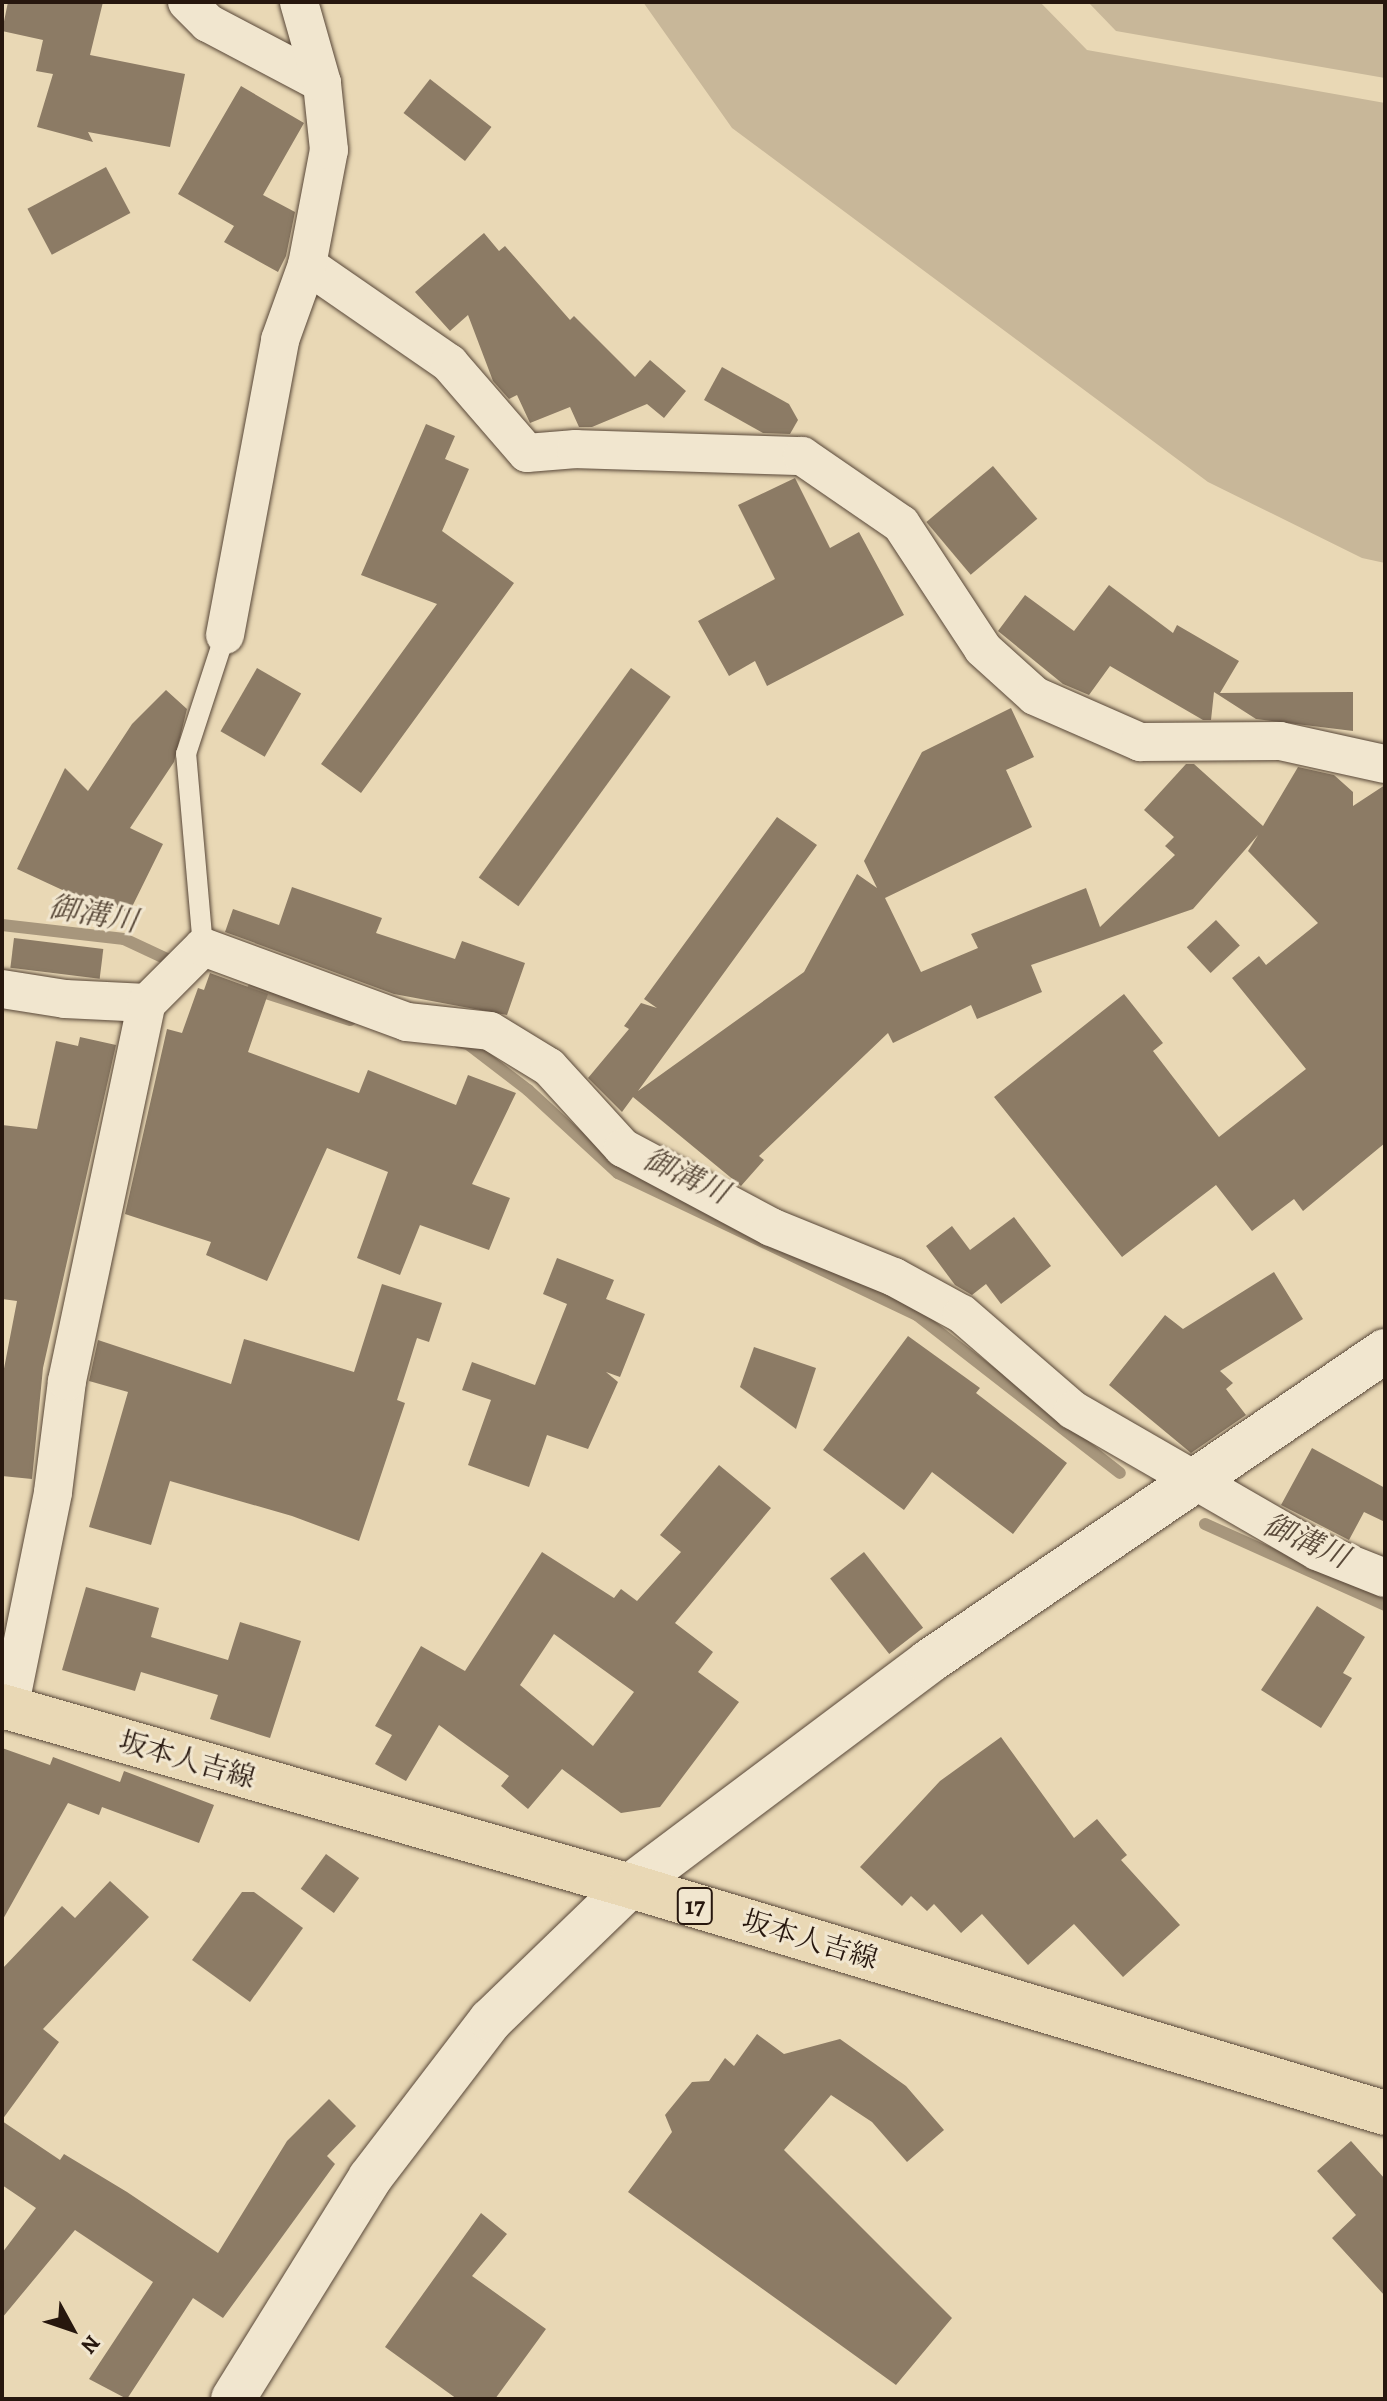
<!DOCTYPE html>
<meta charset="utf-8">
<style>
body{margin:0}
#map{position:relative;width:1387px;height:2401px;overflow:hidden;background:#e9d8b5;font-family:Alegreya,"Noto Serif JP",serif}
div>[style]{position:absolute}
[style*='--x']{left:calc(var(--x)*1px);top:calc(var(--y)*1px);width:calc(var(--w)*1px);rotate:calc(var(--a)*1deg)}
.green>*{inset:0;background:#c8b799}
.stream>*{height:12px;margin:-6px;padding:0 6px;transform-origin:6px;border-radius:6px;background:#a7967c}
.building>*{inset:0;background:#8c7b65;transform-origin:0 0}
.roads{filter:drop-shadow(0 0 2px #584738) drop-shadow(0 0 2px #584738)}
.lane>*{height:20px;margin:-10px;padding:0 10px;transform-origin:10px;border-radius:10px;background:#f1e6cf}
.street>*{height:38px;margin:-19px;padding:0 19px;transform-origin:19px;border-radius:19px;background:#f1e6cf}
.secondary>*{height:44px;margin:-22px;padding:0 22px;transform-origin:22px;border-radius:22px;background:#f1e6cf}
.primary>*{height:44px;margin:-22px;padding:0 22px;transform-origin:22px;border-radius:22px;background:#e9d8b5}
span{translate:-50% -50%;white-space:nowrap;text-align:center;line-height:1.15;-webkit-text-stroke:6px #f1e6cf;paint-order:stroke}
.shield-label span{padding:2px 6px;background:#f1e6cf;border:2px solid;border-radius:6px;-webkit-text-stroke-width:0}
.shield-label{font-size:26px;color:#27170e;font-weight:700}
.street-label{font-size:28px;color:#27170e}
.water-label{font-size:30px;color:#5a4a3a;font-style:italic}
.frame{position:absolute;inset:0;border:4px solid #27170e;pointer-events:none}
.north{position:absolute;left:32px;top:2289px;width:80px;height:80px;-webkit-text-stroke:6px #f1e6cf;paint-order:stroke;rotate:130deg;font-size:22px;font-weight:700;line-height:32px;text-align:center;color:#27170e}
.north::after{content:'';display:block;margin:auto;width:28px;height:36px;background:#27170e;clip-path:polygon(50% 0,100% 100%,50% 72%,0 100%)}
</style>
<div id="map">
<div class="green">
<div style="clip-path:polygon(643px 2px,1040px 2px,1087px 50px,1385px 103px,1385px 563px,1362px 558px,1208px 482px,732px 128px)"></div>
<div style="clip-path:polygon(1088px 2px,1385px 2px,1385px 78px,1116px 31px)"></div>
</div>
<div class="stream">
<div style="--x:2;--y:925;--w:123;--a:6.5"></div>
<div style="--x:124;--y:939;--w:52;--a:25.1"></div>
<div style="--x:253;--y:989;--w:102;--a:17.7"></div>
<div style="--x:458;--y:1042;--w:10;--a:11"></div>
<div style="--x:468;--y:1044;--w:76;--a:37.5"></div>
<div style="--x:528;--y:1090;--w:122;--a:42.7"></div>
<div style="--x:618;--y:1173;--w:331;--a:25.4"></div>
<div style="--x:917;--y:1315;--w:257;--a:37.9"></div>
<div style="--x:1205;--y:1524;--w:197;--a:24.2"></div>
</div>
<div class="building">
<div style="clip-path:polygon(8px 2px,103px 2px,90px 55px,185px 74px,170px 147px,88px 132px,93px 142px,37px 127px,53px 74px,36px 71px,43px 40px,2px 31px)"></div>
<div style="left:430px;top:79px;width:78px;height:43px;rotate:38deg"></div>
<div style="clip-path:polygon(241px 86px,304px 123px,263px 195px,295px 212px,286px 256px,278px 272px,224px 242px,234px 226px,178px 194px)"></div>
<div style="left:106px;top:167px;width:52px;height:89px;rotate:62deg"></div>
<div style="clip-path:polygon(484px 233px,499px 251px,505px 246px,570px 320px,574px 316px,635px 377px,650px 360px,686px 391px,664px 418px,647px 404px,592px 427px,579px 427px,570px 407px,530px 423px,517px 395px,509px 399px,493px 381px,468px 315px,450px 331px,415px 292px)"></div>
<div style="clip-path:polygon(722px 367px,789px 404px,798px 420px,790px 434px,763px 433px,704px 400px)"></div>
<div style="clip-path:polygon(426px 424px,455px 436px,445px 459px,469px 469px,442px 531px,514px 583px,361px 793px,321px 764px,437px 604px,361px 575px)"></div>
<div style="left:993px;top:466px;width:69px;height:87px;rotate:50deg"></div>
<div style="clip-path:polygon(795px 478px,830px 548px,859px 532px,904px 615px,767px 686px,755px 661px,729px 676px,698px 621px,775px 579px,738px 505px)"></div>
<div style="clip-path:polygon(1109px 585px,1173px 633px,1177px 625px,1239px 661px,1220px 693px,1353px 692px,1353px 731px,1256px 719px,1214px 692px,1211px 720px,1203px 720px,1110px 666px,1089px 695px,1063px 684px,998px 631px,1025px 595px,1074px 631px)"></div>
<div style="left:257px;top:668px;width:51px;height:73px;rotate:30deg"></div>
<div style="left:631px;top:668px;width:49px;height:259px;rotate:36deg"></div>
<div style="clip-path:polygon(166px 690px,187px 709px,174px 762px,130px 828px,163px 844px,129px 913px,111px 905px,110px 912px,17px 869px,65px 768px,88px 791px,132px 724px)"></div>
<div style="clip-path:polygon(1011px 708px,1034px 757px,1006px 770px,1032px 827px,885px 898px,921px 972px,978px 948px,971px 934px,1086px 888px,1100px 927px,1175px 855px,1165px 846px,1174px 837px,1144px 810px,1186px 764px,1194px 764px,1263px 826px,1298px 767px,1334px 775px,1353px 792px,1353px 806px,1385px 785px,1385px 1143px,1303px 1211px,1294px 1199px,1252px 1231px,1216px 1185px,1122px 1257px,994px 1097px,1124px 994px,1163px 1043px,1153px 1051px,1219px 1137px,1306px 1069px,1232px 978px,1259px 956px,1266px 965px,1318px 923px,1248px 851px,1258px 835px,1193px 909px,1031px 965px,1042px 992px,977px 1019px,971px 1005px,893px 1043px,888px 1033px,759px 1156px,764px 1160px,741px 1186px,633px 1097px,622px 1112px,588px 1078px,629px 1029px,624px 1026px,641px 1003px,657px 1008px,644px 999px,777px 817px,817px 845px,638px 1091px,804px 972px,857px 874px,877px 888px,864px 861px,922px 752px)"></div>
<div style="clip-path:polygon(292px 887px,382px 918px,376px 933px,455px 959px,462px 941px,525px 963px,507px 1015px,394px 994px,225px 932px,233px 909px,279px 925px)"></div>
<div style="left:1216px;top:920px;width:35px;height:40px;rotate:47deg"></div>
<div style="left:14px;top:938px;width:90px;height:30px;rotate:7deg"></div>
<div style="clip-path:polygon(210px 973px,268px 994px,248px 1052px,359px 1093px,368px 1070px,456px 1105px,468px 1075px,516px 1093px,472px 1184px,510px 1198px,489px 1250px,420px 1225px,400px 1275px,357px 1258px,388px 1172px,327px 1148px,267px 1281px,206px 1255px,211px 1242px,125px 1214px,167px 1029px,182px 1033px,198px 988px,204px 990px)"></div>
<div style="clip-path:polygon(80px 1037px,116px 1045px,43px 1368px,32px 1479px,2px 1476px,2px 1379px,17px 1301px,2px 1299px,2px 1125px,37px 1129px,56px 1041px,78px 1046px)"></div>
<div style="clip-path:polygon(1014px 1217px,1051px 1266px,1001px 1304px,986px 1284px,972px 1295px,955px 1285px,926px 1246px,952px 1226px,970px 1250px)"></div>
<div style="clip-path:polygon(557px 1258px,614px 1280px,606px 1299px,645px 1314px,620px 1377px,606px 1372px,618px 1382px,588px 1449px,547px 1435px,529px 1487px,468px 1465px,491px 1400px,462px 1390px,472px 1362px,535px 1385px,567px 1304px,543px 1294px)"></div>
<div style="clip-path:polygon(1274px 1272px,1303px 1319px,1220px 1371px,1233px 1383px,1226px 1389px,1246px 1415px,1191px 1453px,1109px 1385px,1165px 1315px,1183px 1329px)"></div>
<div style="clip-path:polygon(382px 1284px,442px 1303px,429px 1342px,417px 1338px,397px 1400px,405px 1403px,359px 1541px,292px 1516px,170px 1481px,151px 1545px,89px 1527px,128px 1392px,89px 1381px,98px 1340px,231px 1384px,244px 1339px,354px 1372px)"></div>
<div style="clip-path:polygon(908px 1336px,980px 1388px,976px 1393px,1067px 1463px,1013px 1534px,932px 1472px,904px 1510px,823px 1450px)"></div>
<div style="clip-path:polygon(754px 1347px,816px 1368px,796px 1429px,740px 1387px)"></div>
<div style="clip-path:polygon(1312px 1448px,1385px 1488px,1385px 1522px,1364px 1512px,1349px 1540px,1281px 1505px)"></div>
<div style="clip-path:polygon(evenodd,719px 1465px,771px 1508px,675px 1623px,713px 1652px,698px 1672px,739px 1702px,660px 1807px,621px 1813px,562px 1769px,528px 1809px,501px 1786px,509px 1776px,439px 1725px,406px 1781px,375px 1764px,392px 1735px,375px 1726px,421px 1646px,465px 1671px,542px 1552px,614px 1598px,621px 1589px,637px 1601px,681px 1552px,660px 1535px,719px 1465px,554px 1634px,634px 1692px,593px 1746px,520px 1685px,554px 1634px)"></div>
<div style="left:864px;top:1552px;width:96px;height:43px;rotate:52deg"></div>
<div style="clip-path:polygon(86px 1587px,159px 1608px,151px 1637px,228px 1660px,240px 1622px,301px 1641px,270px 1738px,210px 1719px,218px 1695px,141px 1672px,135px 1691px,62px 1670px)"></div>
<div style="clip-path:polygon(1317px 1606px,1365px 1637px,1343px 1673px,1352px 1678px,1321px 1728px,1261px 1690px)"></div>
<div style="clip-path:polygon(1001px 1737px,1074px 1838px,1097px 1819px,1127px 1855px,1121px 1860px,1180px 1925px,1123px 1977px,1074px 1924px,1028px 1965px,982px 1914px,961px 1933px,934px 1904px,927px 1911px,911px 1896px,902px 1906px,860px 1867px,940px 1781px)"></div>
<div style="clip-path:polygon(2px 1748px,50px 1765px,53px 1757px,120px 1782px,124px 1771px,214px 1805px,199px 1843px,102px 1807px,99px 1815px,68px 1803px,2px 1921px)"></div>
<div style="left:326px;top:1854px;width:41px;height:43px;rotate:36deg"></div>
<div style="clip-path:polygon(110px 1881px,149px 1917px,43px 2029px,59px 2042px,2px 2120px,2px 1969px,62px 1906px,75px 1918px)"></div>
<div style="clip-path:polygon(242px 1892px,254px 1892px,303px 1928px,250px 2002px,192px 1960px)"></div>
<div style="clip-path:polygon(757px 2034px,784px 2054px,840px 2039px,906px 2086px,944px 2130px,907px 2162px,872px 2122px,831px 2095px,784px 2150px,952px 2318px,896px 2385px,628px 2192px,672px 2132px,665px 2115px,692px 2082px,709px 2081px,725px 2058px,734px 2066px)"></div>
<div style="clip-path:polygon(329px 2099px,356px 2126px,327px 2156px,335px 2164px,223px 2318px,193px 2298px,127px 2399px,89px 2379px,153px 2282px,75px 2230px,2px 2318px,2px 2253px,36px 2208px,2px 2185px,2px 2121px,60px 2160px,64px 2154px,127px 2192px,218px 2253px,287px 2141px)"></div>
<div style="clip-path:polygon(1351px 2141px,1385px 2179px,1385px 2296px,1332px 2238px,1356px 2215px,1317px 2171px)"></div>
<div style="clip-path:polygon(481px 2213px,507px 2234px,472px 2276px,546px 2329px,495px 2399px,457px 2399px,385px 2347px)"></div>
</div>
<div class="roads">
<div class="lane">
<div style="--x:203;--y:947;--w:194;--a:-95"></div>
<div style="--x:186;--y:754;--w:125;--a:-71.9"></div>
</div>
<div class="street">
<div style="--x:187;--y:2;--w:30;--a:45"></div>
<div style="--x:208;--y:23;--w:129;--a:27.8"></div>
<div style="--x:307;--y:265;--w:173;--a:34.6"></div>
<div style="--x:449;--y:363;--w:119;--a:49.1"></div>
<div style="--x:527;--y:453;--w:49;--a:-4.7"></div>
<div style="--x:576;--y:449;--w:226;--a:1.8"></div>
<div style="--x:802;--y:456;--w:120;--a:34.5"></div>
<div style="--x:901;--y:524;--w:149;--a:56.7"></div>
<div style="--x:983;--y:649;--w:70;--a:42.1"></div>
<div style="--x:1035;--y:696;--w:115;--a:23.7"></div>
<div style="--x:1140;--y:742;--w:140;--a:-0.4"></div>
<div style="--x:1280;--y:741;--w:107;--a:12.4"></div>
<div style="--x:225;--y:635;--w:300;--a:-79.4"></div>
<div style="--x:280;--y:340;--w:80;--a:-70.2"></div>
<div style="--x:307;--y:265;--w:117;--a:-79.2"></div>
<div style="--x:329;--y:150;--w:67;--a:-96"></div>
<div style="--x:322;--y:83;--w:84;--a:-105.9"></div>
<div style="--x:2;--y:989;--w:64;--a:9"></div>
<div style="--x:65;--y:999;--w:82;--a:2.8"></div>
<div style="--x:9;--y:1709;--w:221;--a:-78.5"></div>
<div style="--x:53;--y:1492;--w:112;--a:-82.8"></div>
<div style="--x:67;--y:1381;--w:386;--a:-78.1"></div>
<div style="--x:147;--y:1003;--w:79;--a:-45"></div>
<div style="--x:203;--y:947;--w:217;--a:20.2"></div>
<div style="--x:407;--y:1022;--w:83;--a:6.2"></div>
<div style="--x:490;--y:1031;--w:69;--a:31.4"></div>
<div style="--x:549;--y:1067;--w:110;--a:47.6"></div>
<div style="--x:623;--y:1148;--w:168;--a:28.1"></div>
<div style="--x:771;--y:1227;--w:133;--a:22.1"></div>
<div style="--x:894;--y:1277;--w:77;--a:28.6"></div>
<div style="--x:962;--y:1314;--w:147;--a:40.9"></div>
<div style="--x:1073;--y:1410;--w:282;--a:30"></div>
<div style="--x:1317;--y:1551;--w:73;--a:21.7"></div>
</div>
<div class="secondary">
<div style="--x:233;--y:2399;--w:260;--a:-58.2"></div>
<div style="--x:370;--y:2178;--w:199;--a:-52.6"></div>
<div style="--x:491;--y:2020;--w:193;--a:-44"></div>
<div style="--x:630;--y:1886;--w:373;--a:-36.9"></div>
<div style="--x:928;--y:1662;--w:553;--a:-34.24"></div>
</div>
<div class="primary">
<div style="--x:2;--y:1706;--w:653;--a:15.99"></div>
<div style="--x:630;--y:1886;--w:788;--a:16.73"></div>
</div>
</div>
<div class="shield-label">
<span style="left:695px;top:1906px">17</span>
</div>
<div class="street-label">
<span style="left:187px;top:1760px;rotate:16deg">坂本人吉線</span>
<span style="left:810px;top:1940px;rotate:17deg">坂本人吉線</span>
</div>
<div class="water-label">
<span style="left:93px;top:914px;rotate:10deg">御溝川</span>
<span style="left:686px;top:1176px;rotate:25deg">御溝川</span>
<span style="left:1306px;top:1541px;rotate:24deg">御溝川</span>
</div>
<div class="frame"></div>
<div class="north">N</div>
</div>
